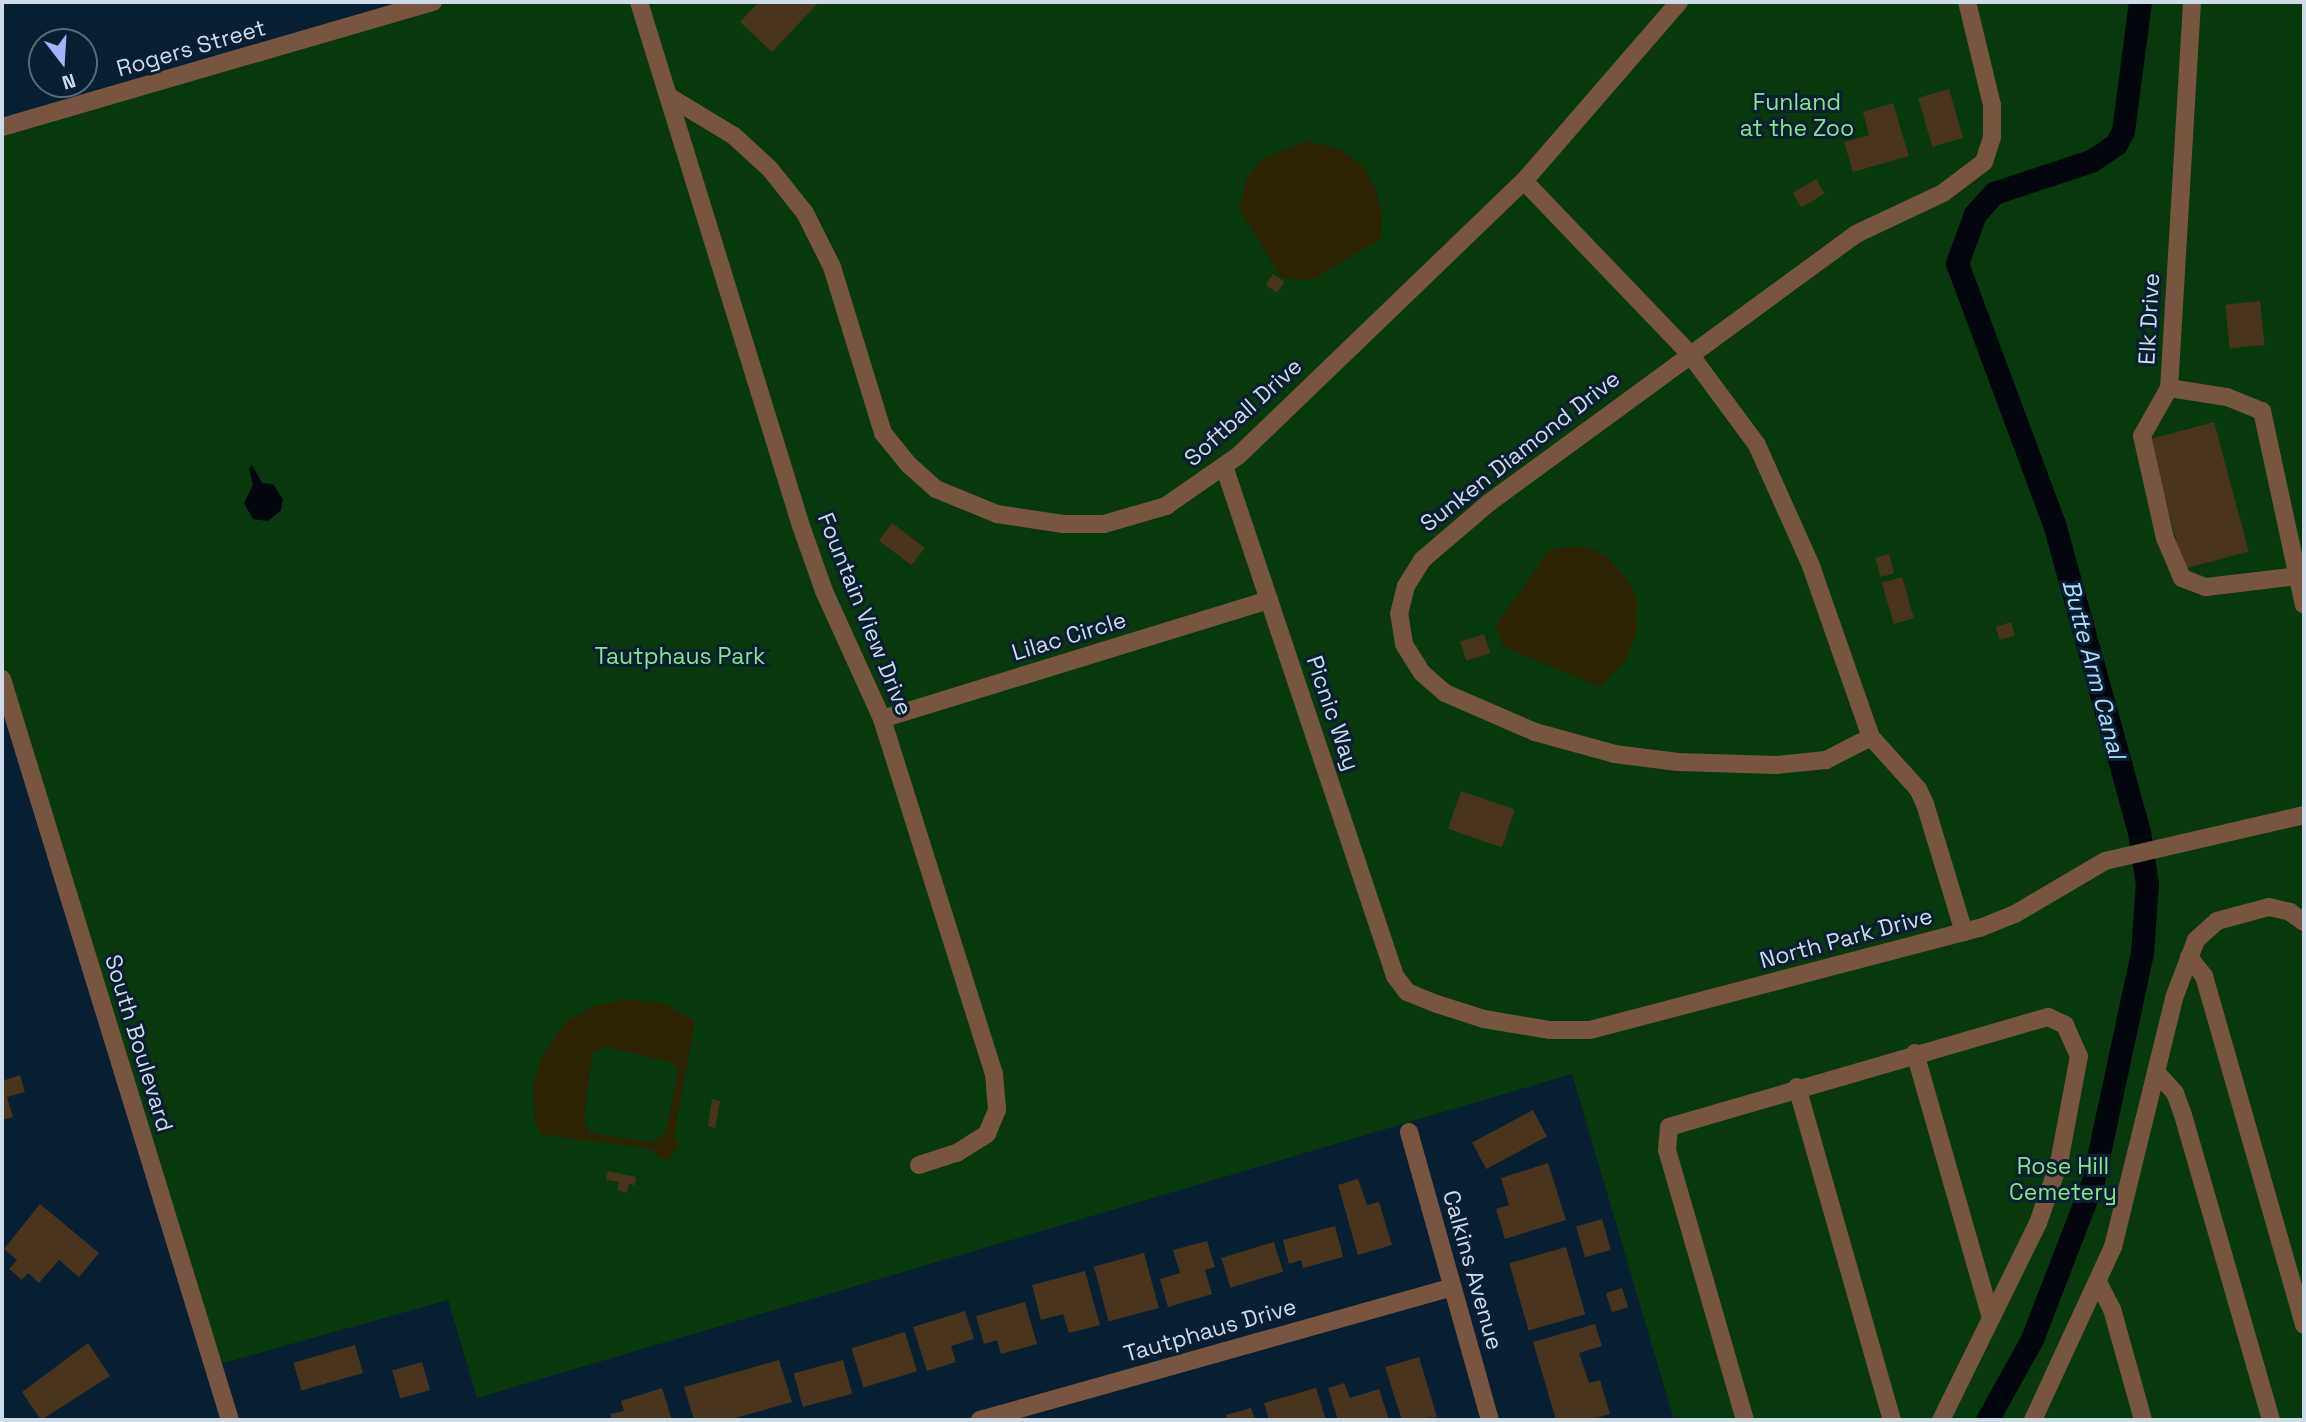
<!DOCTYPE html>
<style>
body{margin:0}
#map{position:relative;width:2306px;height:1422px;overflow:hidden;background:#081e31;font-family:"Space Grotesk",sans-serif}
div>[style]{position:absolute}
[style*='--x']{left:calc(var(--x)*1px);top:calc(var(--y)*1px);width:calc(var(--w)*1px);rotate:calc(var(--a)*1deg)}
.green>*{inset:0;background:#07380e}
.sand>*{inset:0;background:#2b2302}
.water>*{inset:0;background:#00060b}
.canal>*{height:23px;margin:-11.5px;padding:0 11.5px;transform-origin:11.5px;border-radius:11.5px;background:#00060b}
.building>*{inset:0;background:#49351d;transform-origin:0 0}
.minor>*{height:18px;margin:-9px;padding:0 9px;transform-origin:9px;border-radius:9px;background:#775540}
span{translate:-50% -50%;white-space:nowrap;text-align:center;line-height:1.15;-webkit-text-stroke:6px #081e31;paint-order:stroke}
.street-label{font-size:23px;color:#cedbe8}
.park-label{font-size:23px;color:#87e68b}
.water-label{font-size:24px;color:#aeddf8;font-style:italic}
.frame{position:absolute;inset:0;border:4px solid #cedbe8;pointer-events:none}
.north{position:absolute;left:28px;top:28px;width:70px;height:70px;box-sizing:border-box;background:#081e31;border:2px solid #576a7a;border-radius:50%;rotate:163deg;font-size:19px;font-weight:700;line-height:28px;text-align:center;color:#cedbe8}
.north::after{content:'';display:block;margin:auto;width:24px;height:32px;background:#a1b3fd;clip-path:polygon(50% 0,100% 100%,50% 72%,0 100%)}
</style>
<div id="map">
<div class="green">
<div style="clip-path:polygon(435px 2px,2304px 2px,2304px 1420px,1674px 1420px,1572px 1074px,477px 1398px,448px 1300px,213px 1366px,2px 679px,2px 127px)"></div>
</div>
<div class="sand">
<div style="clip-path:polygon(1305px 141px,1338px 148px,1363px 166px,1376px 190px,1382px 217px,1381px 239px,1311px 280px,1282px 278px,1239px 209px,1247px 178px,1262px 159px)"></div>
<div style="clip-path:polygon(1572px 546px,1592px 548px,1611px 561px,1631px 584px,1637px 603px,1636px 634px,1625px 661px,1600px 687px,1504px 647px,1496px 625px,1550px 549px)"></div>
<div style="clip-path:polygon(evenodd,624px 999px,663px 1003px,695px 1021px,674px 1137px,680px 1145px,668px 1160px,661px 1159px,652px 1149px,540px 1134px,534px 1117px,533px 1082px,544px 1053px,566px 1022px,593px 1007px,624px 999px,604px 1047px,669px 1061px,678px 1069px,666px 1132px,653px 1142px,590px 1133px,584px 1121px,592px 1055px,604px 1047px)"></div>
</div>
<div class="water">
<div style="clip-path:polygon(252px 465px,262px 483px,273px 484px,283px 499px,281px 510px,268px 521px,253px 519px,244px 503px,253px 485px,249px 469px)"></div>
</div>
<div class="canal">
<div style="--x:1987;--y:1420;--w:93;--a:-60.9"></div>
<div style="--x:2032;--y:1339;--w:169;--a:-68.9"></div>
<div style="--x:2093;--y:1181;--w:233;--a:-77.9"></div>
<div style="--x:2142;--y:953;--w:69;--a:-85.9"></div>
<div style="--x:2147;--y:884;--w:53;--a:-98.7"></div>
<div style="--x:2139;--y:832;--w:320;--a:-105.4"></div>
<div style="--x:2054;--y:524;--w:278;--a:-110.4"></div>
<div style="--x:1957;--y:263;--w:52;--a:-69.8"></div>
<div style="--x:1975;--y:214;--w:28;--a:-48"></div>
<div style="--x:1994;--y:193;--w:102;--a:-18.3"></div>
<div style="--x:2091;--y:161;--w:30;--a:-34"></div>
<div style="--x:2116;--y:144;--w:15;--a:-62"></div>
<div style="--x:2123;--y:131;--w:130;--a:-82.5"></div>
</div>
<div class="building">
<div style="clip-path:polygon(759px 2px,819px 2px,772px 52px,740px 22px)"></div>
<div style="left:1949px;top:89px;width:51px;height:32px;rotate:74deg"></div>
<div style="clip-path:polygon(1893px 103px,1909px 156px,1853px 172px,1844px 142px,1869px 135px,1863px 112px)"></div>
<div style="left:1816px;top:179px;width:17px;height:27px;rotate:59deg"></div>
<div style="left:1273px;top:274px;width:14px;height:13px;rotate:34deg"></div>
<div style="left:2260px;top:301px;width:44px;height:35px;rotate:84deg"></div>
<div style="left:2214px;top:422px;width:134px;height:67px;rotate:75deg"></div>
<div style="left:892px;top:523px;width:41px;height:22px;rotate:37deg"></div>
<div style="left:1889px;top:554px;width:20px;height:14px;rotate:75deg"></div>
<div style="left:1902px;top:577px;width:43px;height:21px;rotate:74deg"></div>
<div style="left:2011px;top:622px;width:14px;height:16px;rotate:73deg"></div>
<div style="left:1484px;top:634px;width:20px;height:25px;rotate:72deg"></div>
<div style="left:1461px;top:791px;width:57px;height:40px;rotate:19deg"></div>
<div style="clip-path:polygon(20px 1075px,25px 1092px,7px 1097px,13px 1117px,2px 1120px,2px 1081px)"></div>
<div style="clip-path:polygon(712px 1099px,720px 1101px,715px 1128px,708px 1126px)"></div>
<div style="left:1533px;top:1110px;width:30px;height:69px;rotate:62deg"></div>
<div style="clip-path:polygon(1548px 1163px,1566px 1220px,1505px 1239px,1496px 1209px,1509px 1205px,1501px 1178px)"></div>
<div style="clip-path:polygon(608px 1171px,636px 1177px,635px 1185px,629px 1184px,627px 1193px,617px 1190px,619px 1182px,606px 1180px)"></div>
<div style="clip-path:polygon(1358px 1179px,1367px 1205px,1379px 1202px,1392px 1245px,1358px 1255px,1338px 1185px)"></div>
<div style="clip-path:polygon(40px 1204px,99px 1253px,79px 1277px,59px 1260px,39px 1283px,28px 1273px,22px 1280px,9px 1269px,17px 1260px,4px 1249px)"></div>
<div style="left:1602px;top:1219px;width:32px;height:27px;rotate:74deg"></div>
<div style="clip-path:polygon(1335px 1226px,1343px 1257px,1303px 1268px,1301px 1260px,1289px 1264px,1283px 1240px)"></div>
<div style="clip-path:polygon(1207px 1241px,1215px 1267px,1205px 1270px,1212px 1294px,1168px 1307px,1160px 1279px,1180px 1273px,1173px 1250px)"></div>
<div style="left:1274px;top:1242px;width:31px;height:55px;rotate:73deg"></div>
<div style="left:1566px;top:1247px;width:70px;height:59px;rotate:74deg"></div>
<div style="left:1144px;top:1253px;width:57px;height:52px;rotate:75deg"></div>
<div style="clip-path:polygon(1085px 1271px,1100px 1325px,1069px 1333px,1063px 1314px,1041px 1320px,1032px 1285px)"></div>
<div style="left:1622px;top:1288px;width:20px;height:17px;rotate:72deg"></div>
<div style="clip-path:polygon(1025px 1302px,1037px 1344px,1001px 1354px,997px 1340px,984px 1344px,976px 1316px)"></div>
<div style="clip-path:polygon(965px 1311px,974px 1339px,951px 1346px,956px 1362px,927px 1371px,913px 1327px)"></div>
<div style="clip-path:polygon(1595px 1324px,1602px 1346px,1579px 1353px,1589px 1383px,1600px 1380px,1610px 1414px,1589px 1420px,1556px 1420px,1533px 1342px)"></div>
<div style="left:905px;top:1332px;width:41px;height:56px;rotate:73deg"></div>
<div style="clip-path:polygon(88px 1343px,110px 1376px,41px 1420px,22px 1392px)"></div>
<div style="left:355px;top:1345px;width:29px;height:64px;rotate:74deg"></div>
<div style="clip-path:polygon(1419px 1357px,1437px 1417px,1402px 1420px,1385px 1367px)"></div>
<div style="clip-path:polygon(779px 1360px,792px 1402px,728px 1420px,694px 1420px,684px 1387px)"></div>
<div style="left:843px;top:1360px;width:35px;height:51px;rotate:75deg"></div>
<div style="left:422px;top:1362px;width:29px;height:31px;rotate:74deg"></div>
<div style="clip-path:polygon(1344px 1383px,1350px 1398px,1379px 1389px,1389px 1420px,1338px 1420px,1328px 1388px)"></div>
<div style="clip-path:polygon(662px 1388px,672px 1420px,612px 1420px,610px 1414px,624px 1411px,621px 1401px)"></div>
<div style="clip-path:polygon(1316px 1388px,1326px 1420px,1269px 1420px,1264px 1403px)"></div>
<div style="clip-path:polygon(1251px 1408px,1255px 1420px,1227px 1420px,1226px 1415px)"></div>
</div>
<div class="minor">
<div style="--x:639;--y:2;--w:548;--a:72.82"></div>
<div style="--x:801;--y:526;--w:69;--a:70.5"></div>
<div style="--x:824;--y:591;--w:141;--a:65.6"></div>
<div style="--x:882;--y:719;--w:372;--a:72.5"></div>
<div style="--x:994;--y:1074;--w:36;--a:85"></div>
<div style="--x:997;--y:1110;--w:26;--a:113"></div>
<div style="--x:987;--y:1134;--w:36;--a:148"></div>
<div style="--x:956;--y:1153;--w:39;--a:162"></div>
<div style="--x:2192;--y:2;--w:387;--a:93.4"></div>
<div style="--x:2169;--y:388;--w:59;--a:8.8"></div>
<div style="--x:2227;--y:397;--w:38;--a:22"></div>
<div style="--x:2262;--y:411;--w:198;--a:77.8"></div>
<div style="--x:668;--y:96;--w:77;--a:31.2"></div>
<div style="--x:734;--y:136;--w:49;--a:42.5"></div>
<div style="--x:770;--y:169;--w:56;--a:51.5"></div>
<div style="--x:805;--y:213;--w:60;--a:63.4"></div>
<div style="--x:832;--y:267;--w:174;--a:72.9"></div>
<div style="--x:883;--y:433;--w:40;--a:51"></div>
<div style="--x:908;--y:464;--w:38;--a:42"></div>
<div style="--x:936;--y:489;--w:66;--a:22.3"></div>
<div style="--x:997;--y:514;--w:67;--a:8.6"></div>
<div style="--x:1063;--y:524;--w:41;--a:0"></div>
<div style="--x:1104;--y:524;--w:65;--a:-16.2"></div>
<div style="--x:1166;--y:506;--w:89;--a:-34.9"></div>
<div style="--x:1239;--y:455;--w:395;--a:-43.9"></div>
<div style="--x:1524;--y:181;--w:237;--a:-49.1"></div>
<div style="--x:2;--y:127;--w:449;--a:-16.2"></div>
<div style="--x:1524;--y:181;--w:238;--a:46.2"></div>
<div style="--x:1689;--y:353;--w:114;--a:53.5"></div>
<div style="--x:1757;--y:445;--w:133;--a:65.9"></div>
<div style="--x:1811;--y:566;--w:181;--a:70.7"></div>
<div style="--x:1871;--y:737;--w:70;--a:47.9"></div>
<div style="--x:1918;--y:789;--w:17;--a:65"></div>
<div style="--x:1925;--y:804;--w:134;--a:73.1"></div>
<div style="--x:2169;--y:388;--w:55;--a:119.4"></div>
<div style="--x:2142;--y:436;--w:105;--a:77.3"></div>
<div style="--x:2165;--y:538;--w:43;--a:67"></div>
<div style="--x:2182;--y:578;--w:26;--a:21"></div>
<div style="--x:2206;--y:587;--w:93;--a:-6.8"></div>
<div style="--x:1224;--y:466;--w:538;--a:71.46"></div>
<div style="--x:1395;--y:976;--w:20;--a:53"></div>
<div style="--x:1407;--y:992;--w:32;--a:22"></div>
<div style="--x:1437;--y:1004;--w:49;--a:17.7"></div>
<div style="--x:1484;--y:1019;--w:67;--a:9.5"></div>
<div style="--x:1550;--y:1030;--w:40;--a:0"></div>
<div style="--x:1590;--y:1030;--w:403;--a:-14.7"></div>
<div style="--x:1980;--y:928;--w:38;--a:-22"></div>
<div style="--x:2015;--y:914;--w:104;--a:-30.5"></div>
<div style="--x:2105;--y:861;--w:204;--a:-13"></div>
<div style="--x:2;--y:679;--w:775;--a:72.9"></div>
<div style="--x:882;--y:719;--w:405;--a:-17.1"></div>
<div style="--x:1871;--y:737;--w:51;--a:152.9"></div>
<div style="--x:1826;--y:760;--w:50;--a:174.3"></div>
<div style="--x:1776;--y:765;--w:98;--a:-178.2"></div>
<div style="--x:1678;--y:762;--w:64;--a:-172.8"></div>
<div style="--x:1615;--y:754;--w:83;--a:-164.6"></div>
<div style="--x:1535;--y:732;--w:98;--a:-156.6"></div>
<div style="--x:1445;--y:693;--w:30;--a:-139"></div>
<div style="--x:1422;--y:673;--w:34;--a:-122"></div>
<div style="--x:1404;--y:644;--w:30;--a:-99"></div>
<div style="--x:1399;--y:614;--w:29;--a:-76"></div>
<div style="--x:1406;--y:586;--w:31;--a:-58"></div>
<div style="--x:1422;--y:560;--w:89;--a:-40.5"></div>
<div style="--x:1490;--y:502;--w:454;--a:-36.2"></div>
<div style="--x:1856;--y:234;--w:96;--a:-25.2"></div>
<div style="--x:1943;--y:193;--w:51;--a:-37.1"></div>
<div style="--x:1984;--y:162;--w:26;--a:-72"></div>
<div style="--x:1992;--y:137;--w:32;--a:-90"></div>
<div style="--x:1992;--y:105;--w:106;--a:-103.6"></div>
<div style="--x:2189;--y:957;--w:24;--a:52"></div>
<div style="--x:2204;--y:976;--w:363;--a:74"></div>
<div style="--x:1915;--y:1053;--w:276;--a:74"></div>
<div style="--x:2157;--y:1073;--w:27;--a:48"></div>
<div style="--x:2175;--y:1093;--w:23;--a:70"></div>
<div style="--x:2183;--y:1115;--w:317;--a:73.9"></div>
<div style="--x:1797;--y:1087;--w:346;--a:74.1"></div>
<div style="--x:1409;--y:1132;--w:299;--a:74.3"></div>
<div style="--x:2098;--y:1282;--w:30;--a:63"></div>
<div style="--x:2112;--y:1309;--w:115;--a:74.4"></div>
<div style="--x:980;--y:1420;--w:490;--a:-15.7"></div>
<div style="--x:1745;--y:1420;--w:281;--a:-106.1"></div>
<div style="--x:1667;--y:1150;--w:23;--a:-85"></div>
<div style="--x:1669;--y:1127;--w:395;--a:-16.2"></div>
<div style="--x:2048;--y:1017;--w:19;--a:25"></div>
<div style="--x:2065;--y:1025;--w:34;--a:66"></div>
<div style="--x:2079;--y:1056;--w:109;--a:100.6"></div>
<div style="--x:2059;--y:1163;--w:64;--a:109.3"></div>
<div style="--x:2038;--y:1223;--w:220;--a:116.2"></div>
<div style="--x:2033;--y:1420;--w:191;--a:-65.2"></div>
<div style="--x:2113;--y:1247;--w:256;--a:-76.2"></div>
<div style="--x:2174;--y:998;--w:62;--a:-69.2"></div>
<div style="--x:2196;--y:940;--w:28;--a:-42"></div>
<div style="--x:2217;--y:921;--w:54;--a:-15.1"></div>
<div style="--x:2269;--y:907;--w:22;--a:13"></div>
<div style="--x:2290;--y:912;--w:17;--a:36"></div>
</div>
<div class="street-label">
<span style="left:191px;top:48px;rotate:-16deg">Rogers Street</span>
<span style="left:2149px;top:319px;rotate:-87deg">Elk Drive</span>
<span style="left:1243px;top:412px;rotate:-42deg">Softball Drive</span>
<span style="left:1520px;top:451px;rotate:-38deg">Sunken Diamond Drive</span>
<span style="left:865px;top:614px;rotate:68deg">Fountain View Drive</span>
<span style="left:1069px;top:636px;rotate:-17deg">Lilac Circle</span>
<span style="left:1333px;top:713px;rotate:71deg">Picnic Way</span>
<span style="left:1846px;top:938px;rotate:-15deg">North Park Drive</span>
<span style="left:139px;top:1043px;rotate:73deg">South Boulevard</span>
<span style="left:1473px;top:1270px;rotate:74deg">Calkins Avenue</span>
<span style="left:1210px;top:1330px;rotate:-16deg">Tautphaus Drive</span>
</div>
<div class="park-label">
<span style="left:1797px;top:115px">Funland<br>at the Zoo</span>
<span style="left:680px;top:656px">Tautphaus Park</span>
<span style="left:2063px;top:1179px">Rose Hill<br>Cemetery</span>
</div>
<div class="water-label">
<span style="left:2094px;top:669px;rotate:75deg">Butte Arm Canal</span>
</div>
<div class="frame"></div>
<div class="north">N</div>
</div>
